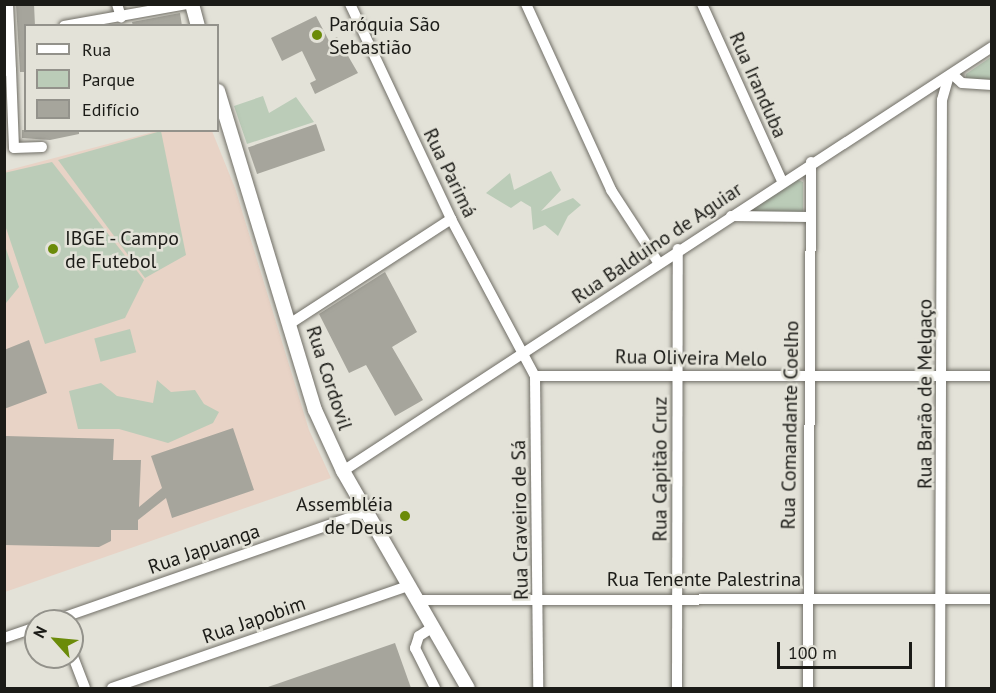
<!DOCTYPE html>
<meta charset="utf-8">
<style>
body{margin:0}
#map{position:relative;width:996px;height:693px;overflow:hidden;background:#e3e2d8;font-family:"PT Sans",sans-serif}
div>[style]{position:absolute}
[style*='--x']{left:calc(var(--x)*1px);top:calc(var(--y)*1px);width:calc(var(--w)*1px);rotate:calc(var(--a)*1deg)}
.industrial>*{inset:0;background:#e8d3c6}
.green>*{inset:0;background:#bbccb8;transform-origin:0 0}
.building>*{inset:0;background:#a6a59c;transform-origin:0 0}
.roads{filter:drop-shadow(0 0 2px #706e66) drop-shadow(0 0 2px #706e66)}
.minor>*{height:10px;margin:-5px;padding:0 5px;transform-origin:5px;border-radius:5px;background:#fff}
.major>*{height:14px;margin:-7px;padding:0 7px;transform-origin:7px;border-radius:7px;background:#fff}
.dots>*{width:16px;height:16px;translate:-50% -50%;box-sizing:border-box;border:3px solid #e3e2d8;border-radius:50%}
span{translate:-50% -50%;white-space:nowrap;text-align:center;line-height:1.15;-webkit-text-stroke:5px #e3e2d8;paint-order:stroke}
.poi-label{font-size:20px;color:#1b1b17}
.left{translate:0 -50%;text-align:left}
.right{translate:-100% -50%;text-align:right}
.street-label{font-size:20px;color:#1b1b17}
.frame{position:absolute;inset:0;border:6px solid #1b1b17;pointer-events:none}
.legend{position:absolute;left:24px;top:24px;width:195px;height:108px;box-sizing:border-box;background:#e3e2d8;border:2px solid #93928b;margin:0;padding:8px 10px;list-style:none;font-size:18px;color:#1b1b17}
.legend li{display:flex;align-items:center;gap:12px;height:30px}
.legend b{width:30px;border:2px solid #93928b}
.north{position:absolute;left:24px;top:609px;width:60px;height:60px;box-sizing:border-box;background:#e3e2d8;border:2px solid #93928b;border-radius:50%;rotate:297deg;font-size:16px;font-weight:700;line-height:24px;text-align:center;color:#1b1b17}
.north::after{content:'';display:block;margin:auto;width:21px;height:27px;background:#6b8b09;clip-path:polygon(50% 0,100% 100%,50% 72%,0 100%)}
.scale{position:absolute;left:777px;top:642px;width:135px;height:27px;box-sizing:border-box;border:3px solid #1b1b17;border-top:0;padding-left:8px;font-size:18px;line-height:21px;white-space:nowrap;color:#1b1b17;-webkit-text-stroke:4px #e3e2d8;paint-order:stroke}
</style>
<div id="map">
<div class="industrial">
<div style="clip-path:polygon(157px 131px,212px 131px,235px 188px,309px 430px,331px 478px,5px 592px,5px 171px)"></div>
</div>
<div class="green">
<div style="clip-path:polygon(991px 57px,991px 84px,966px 80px,966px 74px)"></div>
<div style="clip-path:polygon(263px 96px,269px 113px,296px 97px,314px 122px,247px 144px,234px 106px)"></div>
<div style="clip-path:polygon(161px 131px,186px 255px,145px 278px,58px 160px)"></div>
<div style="clip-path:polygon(52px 162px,144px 280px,125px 318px,45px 344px,5px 225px,4px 173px)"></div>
<div style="clip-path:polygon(551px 171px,561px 190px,541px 211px,573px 198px,581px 205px,568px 216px,558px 236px,545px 225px,533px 230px,531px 207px,521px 201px,511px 208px,486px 193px,510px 173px,514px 190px)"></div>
<div style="clip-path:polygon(796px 179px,803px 182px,803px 213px,747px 213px)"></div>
<div style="clip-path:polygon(4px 243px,19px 287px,6px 303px,4px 302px)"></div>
<div style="left:130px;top:329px;width:24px;height:37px;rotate:75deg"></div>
<div style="clip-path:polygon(157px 380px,171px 392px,195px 390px,204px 404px,219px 412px,213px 423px,168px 443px,119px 429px,78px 429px,69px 391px,101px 383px,117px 396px,153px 403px)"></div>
</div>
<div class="building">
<div style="clip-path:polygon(16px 4px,34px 4px,35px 26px,26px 26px,26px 72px,20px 72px)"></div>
<div style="clip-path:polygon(180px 13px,182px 26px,133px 26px,132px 22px)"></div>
<div style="clip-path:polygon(316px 16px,329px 41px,337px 37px,358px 73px,315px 94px,310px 83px,316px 80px,302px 51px,282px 61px,271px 38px)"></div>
<div style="left:316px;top:124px;width:28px;height:72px;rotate:71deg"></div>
<div style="clip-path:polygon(22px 130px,79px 130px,79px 134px,50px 140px,22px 138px)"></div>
<div style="clip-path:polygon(385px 272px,417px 332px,392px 347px,423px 400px,395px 416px,366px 365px,349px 373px,319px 314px)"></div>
<div style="clip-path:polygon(29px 340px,47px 393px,4px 409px,4px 350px)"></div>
<div style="clip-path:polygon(233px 428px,254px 490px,172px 518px,166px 498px,138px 520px,138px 530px,111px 530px,111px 541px,99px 547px,4px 545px,6px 436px,114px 439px,113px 460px,141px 460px,139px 507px,162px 488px,151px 456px)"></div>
<div style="clip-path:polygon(395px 643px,411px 688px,268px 688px,268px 687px)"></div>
</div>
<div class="roads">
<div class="minor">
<div style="--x:117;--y:4;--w:14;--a:73"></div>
<div style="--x:350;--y:4;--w:238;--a:64.8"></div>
<div style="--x:451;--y:219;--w:178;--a:61.9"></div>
<div style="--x:535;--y:376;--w:312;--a:89.4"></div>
<div style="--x:526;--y:4;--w:205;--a:65.4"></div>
<div style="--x:611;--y:190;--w:86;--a:56.9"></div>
<div style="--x:702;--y:4;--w:194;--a:65.7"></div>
<div style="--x:64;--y:26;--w:126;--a:-10.1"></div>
<div style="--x:11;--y:70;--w:78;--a:87.8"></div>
<div style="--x:14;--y:148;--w:28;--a:-2"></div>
<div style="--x:5;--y:71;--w:6;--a:-9"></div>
<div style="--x:11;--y:70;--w:66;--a:-92.6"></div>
<div style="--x:952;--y:74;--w:13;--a:42"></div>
<div style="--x:962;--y:83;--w:30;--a:4"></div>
<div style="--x:731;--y:216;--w:79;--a:0.7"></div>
<div style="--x:291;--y:323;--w:191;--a:-33"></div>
<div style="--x:535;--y:376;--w:457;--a:0"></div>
<div style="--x:343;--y:471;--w:775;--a:-33.16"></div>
<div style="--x:417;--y:600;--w:575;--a:-0.1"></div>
<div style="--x:53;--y:621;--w:331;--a:-19.2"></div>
<div style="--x:433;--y:627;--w:17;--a:147"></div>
<div style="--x:419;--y:636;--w:13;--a:108"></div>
<div style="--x:415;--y:648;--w:45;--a:63.4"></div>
<div style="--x:4;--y:638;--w:34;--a:-19"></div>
<div style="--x:72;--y:654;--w:36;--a:69"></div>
<div style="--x:112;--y:688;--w:313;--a:-19"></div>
<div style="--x:677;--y:688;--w:439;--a:-89.9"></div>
<div style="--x:808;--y:688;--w:526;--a:-89.67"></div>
<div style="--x:940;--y:688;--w:588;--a:-89.81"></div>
<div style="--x:942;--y:100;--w:25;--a:-74"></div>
</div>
<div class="major">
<div style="--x:192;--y:4;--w:23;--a:75"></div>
<div style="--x:218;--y:91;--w:333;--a:73.1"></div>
<div style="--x:315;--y:410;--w:67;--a:65.3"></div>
<div style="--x:343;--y:471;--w:250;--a:60.1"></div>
</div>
</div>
<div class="dots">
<div style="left:317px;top:35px;background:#6b8b09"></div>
<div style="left:53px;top:249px;background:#6b8b09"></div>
<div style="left:405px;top:516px;background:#6b8b09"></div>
</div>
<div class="poi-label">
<span class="left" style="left:329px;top:36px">Paróquia São<br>Sebastião</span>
<span class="left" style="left:65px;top:250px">IBGE - Campo<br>de Futebol</span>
<span class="right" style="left:393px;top:516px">Assembléia<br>de Deus</span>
</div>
<div class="street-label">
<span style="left:758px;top:85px;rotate:66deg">Rua Iranduba</span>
<span style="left:450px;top:173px;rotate:64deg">Rua Parimá</span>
<span style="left:657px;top:243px;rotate:-34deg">Rua Balduino de Aguiar</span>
<span style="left:691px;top:358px;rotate:1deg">Rua Oliveira Melo</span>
<span style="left:329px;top:378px;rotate:72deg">Rua Cordovil</span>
<span style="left:925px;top:394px;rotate:-90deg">Rua Barão de Melgaço</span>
<span style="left:790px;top:425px;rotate:-89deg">Rua Comandante Coelho</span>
<span style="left:660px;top:469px;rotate:-90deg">Rua Capitão Cruz</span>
<span style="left:520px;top:520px;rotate:-91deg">Rua Craveiro de Sá</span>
<span style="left:204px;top:549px;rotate:-19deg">Rua Japuanga</span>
<span style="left:704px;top:579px">Rua Tenente Palestrina</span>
<span style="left:254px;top:620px;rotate:-19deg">Rua Japobim</span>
</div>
<div class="frame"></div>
<ul class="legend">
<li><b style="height:8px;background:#fff"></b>Rua</li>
<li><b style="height:16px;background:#bbccb8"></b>Parque</li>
<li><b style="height:16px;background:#a6a59c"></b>Edifício</li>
</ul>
<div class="north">N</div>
<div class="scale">100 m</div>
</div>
